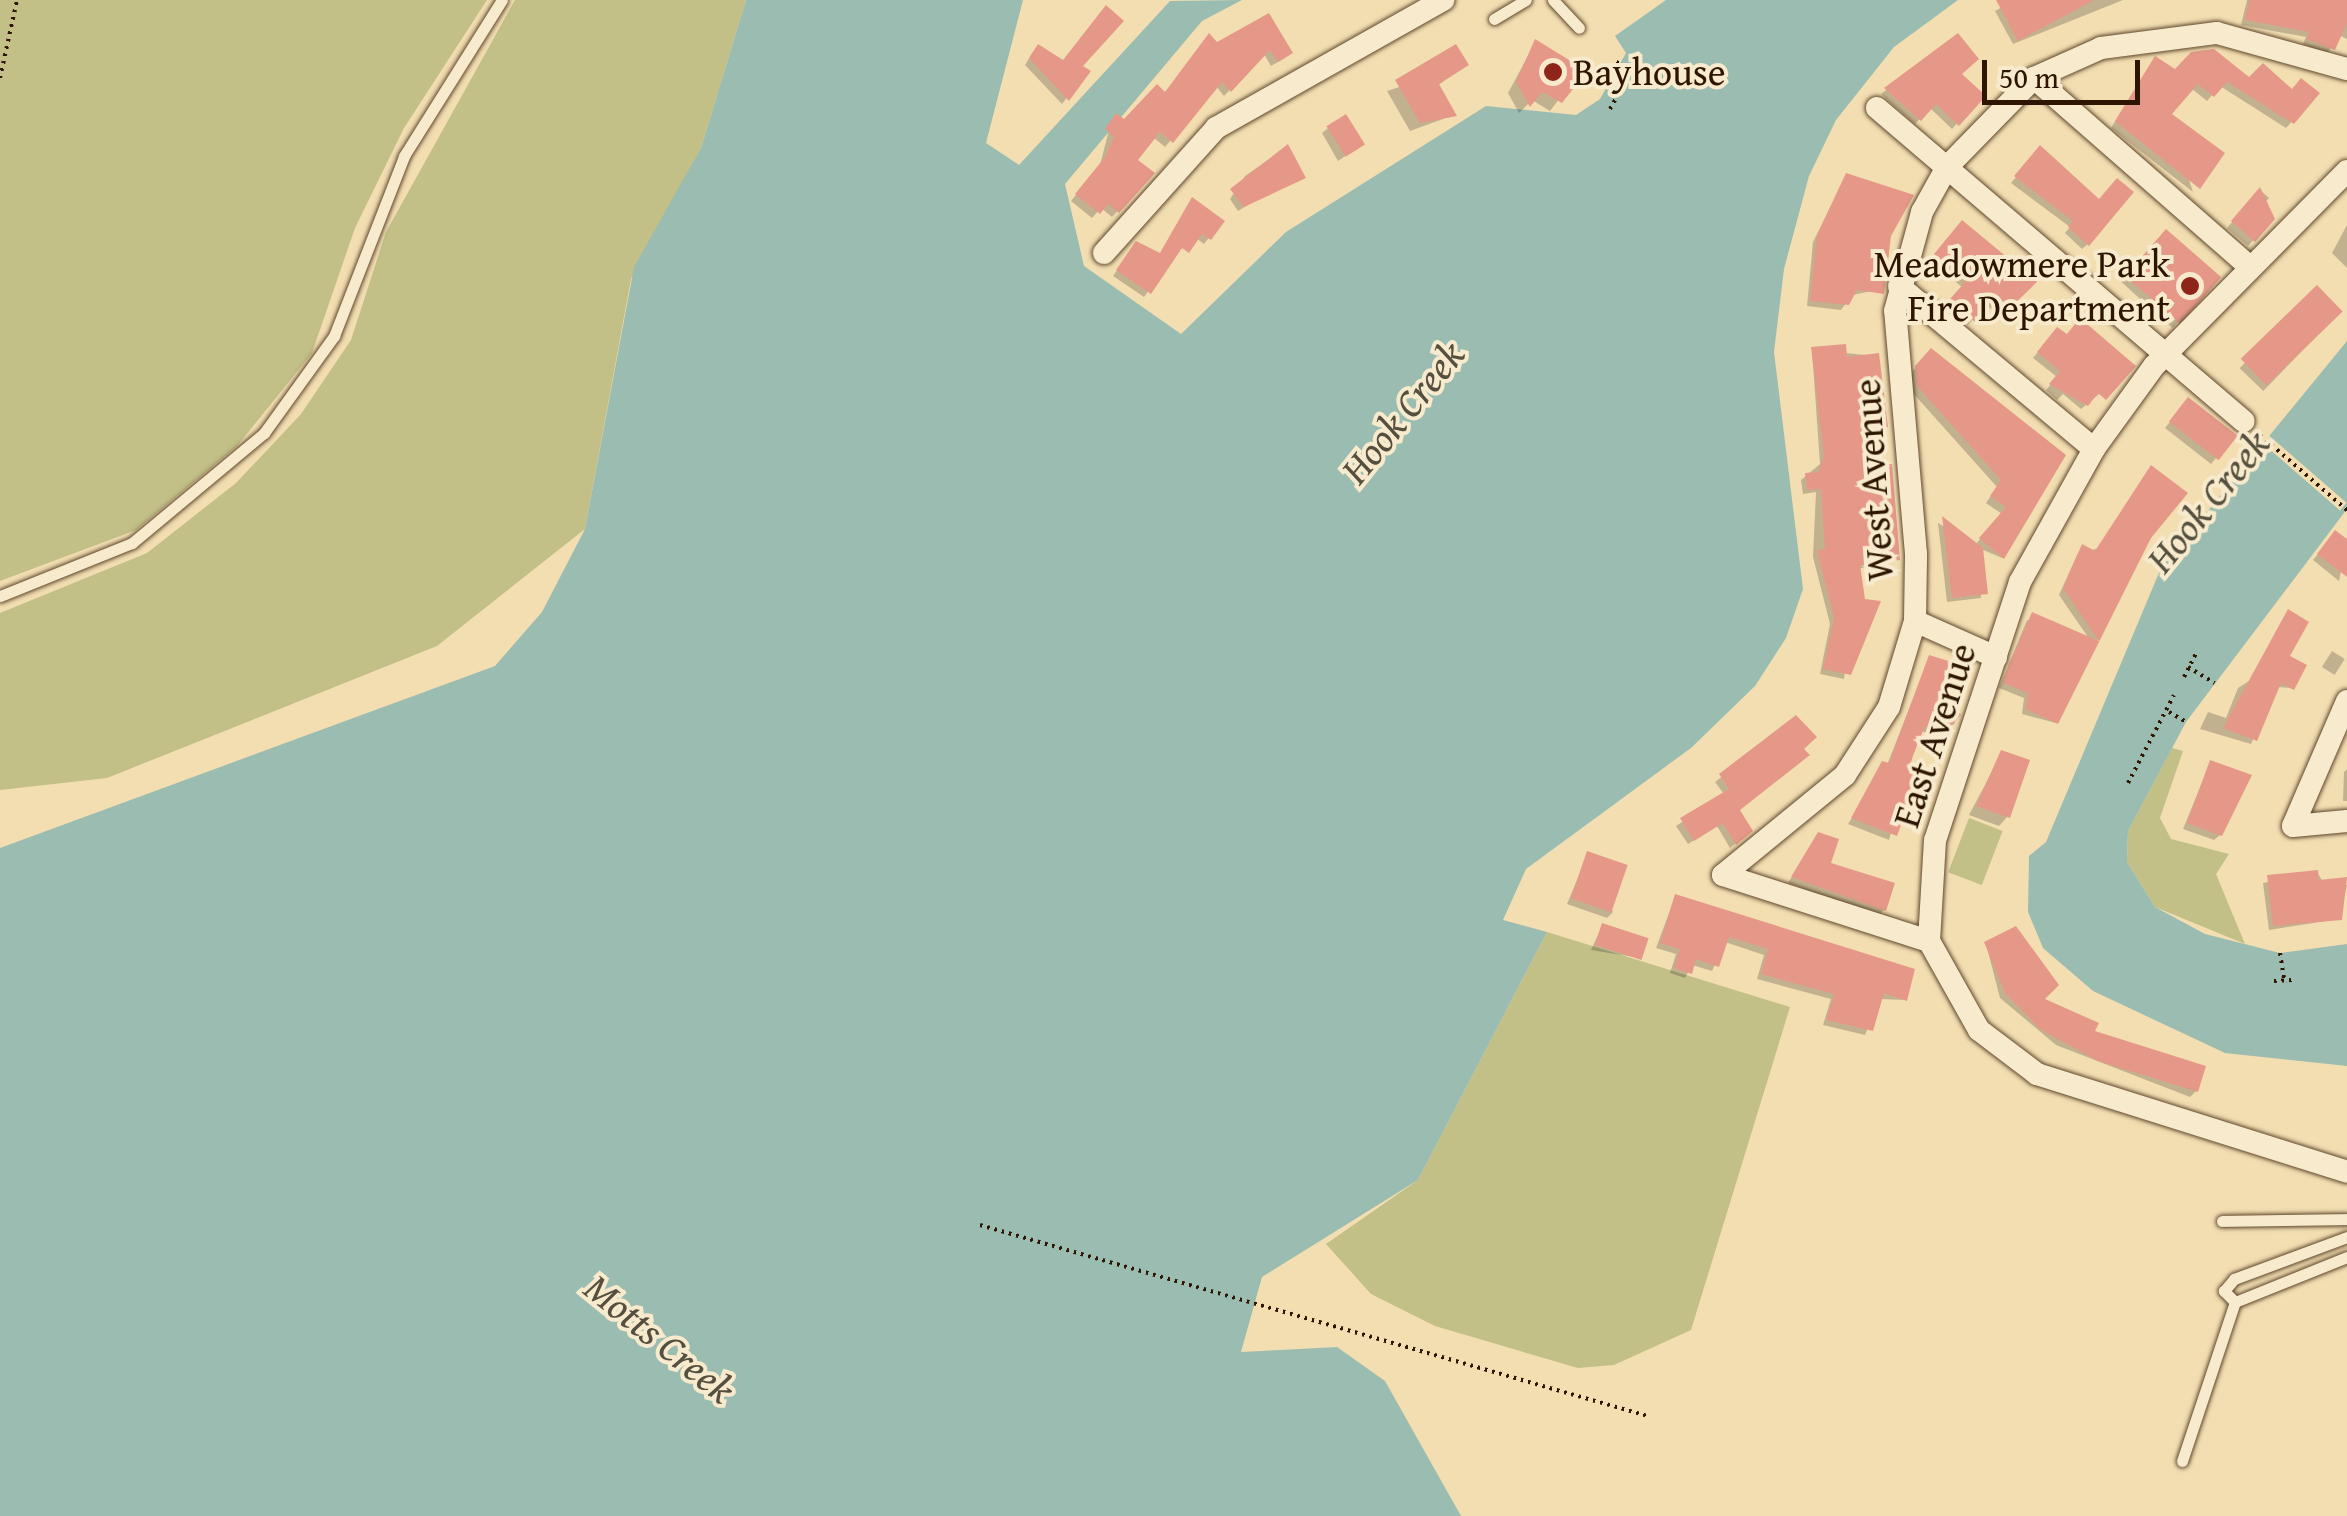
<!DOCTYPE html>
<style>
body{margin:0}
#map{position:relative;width:2347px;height:1516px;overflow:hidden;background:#f3deb2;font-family:"Gentium Book Plus",serif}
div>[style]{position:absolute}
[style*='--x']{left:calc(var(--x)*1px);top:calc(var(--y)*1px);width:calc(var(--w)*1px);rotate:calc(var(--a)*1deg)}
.green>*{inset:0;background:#c2bf87;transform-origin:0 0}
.water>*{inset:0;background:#9bbcb0}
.pier>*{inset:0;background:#f3deb2;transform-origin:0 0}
.shadow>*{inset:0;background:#0003;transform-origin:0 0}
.building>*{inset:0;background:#e59888;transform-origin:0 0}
.path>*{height:4px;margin-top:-2px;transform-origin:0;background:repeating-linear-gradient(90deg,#2e1500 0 2.5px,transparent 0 7.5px)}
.roads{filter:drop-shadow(0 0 2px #5f472c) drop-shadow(0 0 2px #5f472c)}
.service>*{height:11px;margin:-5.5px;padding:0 5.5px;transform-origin:5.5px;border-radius:5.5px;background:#f7eacd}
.minor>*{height:22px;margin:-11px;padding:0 11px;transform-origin:11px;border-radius:11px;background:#f7eacd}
.dots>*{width:28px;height:28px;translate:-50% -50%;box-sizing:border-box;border:5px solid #f7eacd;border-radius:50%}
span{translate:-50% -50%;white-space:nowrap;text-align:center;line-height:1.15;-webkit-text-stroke:8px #f7eacd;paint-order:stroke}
.poi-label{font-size:38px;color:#2e1500}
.left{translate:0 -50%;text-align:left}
.right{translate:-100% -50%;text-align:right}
.street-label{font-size:38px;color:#2e1500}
.water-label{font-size:40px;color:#544f3e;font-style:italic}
.scale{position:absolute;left:1982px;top:60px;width:158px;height:45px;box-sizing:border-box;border:5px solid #2e1500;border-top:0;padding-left:12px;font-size:30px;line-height:35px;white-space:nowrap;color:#2e1500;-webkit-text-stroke:8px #f7eacd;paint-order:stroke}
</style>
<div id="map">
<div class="green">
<div style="clip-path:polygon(0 0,487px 0,404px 128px,355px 228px,312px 353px,237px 446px,136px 530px,0 581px)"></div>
<div style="clip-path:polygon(515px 0,746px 0,701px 148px,631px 279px,585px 529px,437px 646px,107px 778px,0 790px,0 613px,147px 553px,236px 483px,301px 414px,351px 340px,386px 232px)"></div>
<div style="clip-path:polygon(2172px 748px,2183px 751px,2160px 818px,2171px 839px,2229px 854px,2216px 874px,2245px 944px,2155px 907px,2127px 862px,2128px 831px)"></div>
<div style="left:1969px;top:818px;width:36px;height:58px;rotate:21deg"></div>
<div style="clip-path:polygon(1547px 932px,1790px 1007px,1691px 1330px,1614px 1365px,1578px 1368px,1435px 1326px,1371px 1294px,1326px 1244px,1418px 1180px)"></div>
</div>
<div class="water">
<div style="clip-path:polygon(746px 0,1023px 0,986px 143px,1019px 165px,1170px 1px,1242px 0,1202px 21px,1065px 184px,1084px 266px,1181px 334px,1286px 232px,1486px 106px,1576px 115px,1600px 99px,1626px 53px,1615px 36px,1666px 0,1958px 0,1894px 47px,1836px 120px,1809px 176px,1784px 269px,1774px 352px,1803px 589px,1786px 638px,1755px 686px,1691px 748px,1526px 869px,1503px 920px,1547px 932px,1418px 1180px,1262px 1277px,1241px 1352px,1337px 1347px,1385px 1381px,1461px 1516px,0 1516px,0 848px,495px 666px,542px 612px,585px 529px,634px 267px,701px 148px)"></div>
<div style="clip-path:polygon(2347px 341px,2347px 509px,2186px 722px,2128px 831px,2127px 862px,2155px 907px,2205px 934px,2280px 953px,2347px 944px,2347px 1066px,2225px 1053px,2093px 991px,2043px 948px,2028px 912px,2029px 856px,2046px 842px,2161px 568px)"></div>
</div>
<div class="pier">
<div style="left:2265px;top:432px;width:108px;height:10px;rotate:41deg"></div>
</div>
<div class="shadow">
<div style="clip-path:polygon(2015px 0,2123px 0,2013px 44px,1995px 11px)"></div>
<div style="clip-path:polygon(2247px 0,2347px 0,2347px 39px,2339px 35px,2327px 54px,2303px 44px,2306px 37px,2241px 25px)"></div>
<div style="clip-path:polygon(1268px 16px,1290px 52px,1285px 58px,1271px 66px,1264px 54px,1224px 96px,1216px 86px,1165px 147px,1153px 137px,1135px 160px,1152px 174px,1112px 217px,1101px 208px,1092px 218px,1071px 201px,1100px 165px,1111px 122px,1124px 122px)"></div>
<div style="clip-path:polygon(1957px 36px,1959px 74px,1982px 96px,1952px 129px,1930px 108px,1915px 124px,1881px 94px)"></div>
<div style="clip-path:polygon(1535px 43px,1581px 70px,1550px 111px,1532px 100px,1519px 113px,1508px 93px)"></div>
<div style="clip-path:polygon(1033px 52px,1087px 72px,1062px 104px,1025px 65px)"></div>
<div style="clip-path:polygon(1466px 65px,1437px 86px,1454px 115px,1410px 131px,1387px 91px)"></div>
<div style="clip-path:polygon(2150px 65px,2291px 92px,2317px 94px,2286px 128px,2220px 86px,2207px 101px,2191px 88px,2168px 115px,2193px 192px,2111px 128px)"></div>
<div style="clip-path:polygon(1328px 128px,1362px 145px,1338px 161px,1322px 133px)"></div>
<div style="clip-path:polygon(1287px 147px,1296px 176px,1238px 211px,1230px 199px,1245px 176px)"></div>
<div style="clip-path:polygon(2040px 149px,2088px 244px,2082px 249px,2065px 233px,2070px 227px,2011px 183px)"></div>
<div style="clip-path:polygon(1846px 176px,1889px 235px,1882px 289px,1852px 295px,1841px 310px,1807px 306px,1813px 242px)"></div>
<div style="clip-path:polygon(2260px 190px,2269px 198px,2259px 209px,2272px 219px,2248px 246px,2227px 228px)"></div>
<div style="clip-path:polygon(1188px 205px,1222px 221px,1204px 244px,1196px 238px,1177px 252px,1144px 297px,1113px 276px,1131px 250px,1159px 255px)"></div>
<div style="clip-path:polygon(1963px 224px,2033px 282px,1999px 315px,1986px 305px,1968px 325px,1946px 305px,1963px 288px,1931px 261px)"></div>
<div style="clip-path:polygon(2347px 225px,2347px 268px,2332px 253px)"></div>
<div style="left:2166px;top:232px;width:69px;height:67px;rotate:42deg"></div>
<div style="left:2316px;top:289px;width:33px;height:110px;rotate:44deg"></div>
<div style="clip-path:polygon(2052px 335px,2127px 371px,2081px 409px,2063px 394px,2057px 400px,2046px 390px,2057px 377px,2033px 358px)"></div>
<div style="clip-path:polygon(1812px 350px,1877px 356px,1886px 426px,1860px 434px,1897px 559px,1858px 569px,1844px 679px,1820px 674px,1830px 624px,1813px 557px,1816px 492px,1803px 494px,1801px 480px,1820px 464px)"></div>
<div style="clip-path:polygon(1931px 351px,2063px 456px,2002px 558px,1981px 549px,1981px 598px,1947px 602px,1938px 523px,1975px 545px,2002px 514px,1986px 503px,1997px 487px,1912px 392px,1910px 374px)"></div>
<div style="clip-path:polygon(2183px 406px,2216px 458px,2211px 464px,2165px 428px)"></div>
<div style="clip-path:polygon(2149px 537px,2056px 723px,2022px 714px,2024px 698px,1999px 688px,2027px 620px,2090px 640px,2059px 595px,2078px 553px)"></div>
<div style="clip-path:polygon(2330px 539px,2347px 542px,2339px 581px,2313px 560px)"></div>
<div style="left:2332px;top:651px;width:15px;height:19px;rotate:32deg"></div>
<div style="clip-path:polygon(2287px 657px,2292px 688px,2276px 687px,2251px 744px,2200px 729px,2208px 712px,2226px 718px,2238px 688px)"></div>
<div style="clip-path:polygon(1929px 658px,1955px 723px,1938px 736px,1920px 731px,1889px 840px,1848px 824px,1887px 765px)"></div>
<div style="clip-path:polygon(1796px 718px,1813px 737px,1738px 811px,1745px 836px,1730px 848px,1717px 826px,1688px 844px,1676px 826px,1724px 794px,1715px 782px)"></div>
<div style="clip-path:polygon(2002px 753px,2008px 816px,1999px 826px,1969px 815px)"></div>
<div style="clip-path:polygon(2210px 763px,2220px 835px,2214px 840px,2183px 829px)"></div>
<div style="clip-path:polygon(2347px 769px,2347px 801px,2343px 801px,2344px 772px)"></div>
<div style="clip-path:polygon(1818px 835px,1828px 865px,1884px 910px,1878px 916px,1788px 883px)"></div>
<div style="clip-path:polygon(1588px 854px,1613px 912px,1607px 918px,1567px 904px)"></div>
<div style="clip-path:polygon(2317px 872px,2326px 887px,2347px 885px,2339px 919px,2269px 930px,2263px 883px)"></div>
<div style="clip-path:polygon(1675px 897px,1905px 1000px,1880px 999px,1865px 1035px,1823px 1025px,1831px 999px,1757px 979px,1764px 955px,1725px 942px,1712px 971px,1692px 965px,1685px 978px,1670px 973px,1676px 954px,1656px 948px)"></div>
<div style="clip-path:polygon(1602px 926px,1640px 958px,1591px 950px)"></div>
<div style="clip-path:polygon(1986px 944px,2041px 999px,2196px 1091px,2190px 1097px,2056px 1045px,2000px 998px)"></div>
</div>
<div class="building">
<div style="clip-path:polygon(1996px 0,2094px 0,2018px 41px)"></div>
<div style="clip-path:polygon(2249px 0,2347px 0,2347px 23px,2335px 50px,2306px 39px,2309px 32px,2245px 20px)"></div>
<div style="clip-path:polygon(1106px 5px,1124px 21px,1083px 66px,1091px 71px,1069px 101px,1029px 58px,1038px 44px,1063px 60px)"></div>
<div style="clip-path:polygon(1269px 13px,1293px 53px,1278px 62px,1270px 50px,1231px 92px,1222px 82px,1173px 143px,1160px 132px,1138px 160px,1155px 173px,1119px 213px,1108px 204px,1100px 214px,1075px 194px,1105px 157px,1114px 137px,1105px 129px,1116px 113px,1124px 119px,1157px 84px,1165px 92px,1209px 33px,1217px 42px)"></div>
<div style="clip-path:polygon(1958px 33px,1979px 59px,1962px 74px,1986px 96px,1959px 126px,1936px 104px,1921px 121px,1884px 88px)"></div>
<div style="clip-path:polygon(1535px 39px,1587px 71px,1562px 103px,1542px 92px,1530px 107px,1516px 82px)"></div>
<div style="clip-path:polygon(1456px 44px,1469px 65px,1439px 84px,1457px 116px,1420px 123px,1395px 80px)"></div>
<div style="clip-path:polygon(2214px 49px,2249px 77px,2263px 63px,2292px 89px,2301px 78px,2320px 93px,2294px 124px,2227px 82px,2214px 97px,2198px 84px,2172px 114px,2225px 153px,2200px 189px,2115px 121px,2155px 56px,2175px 69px,2191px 52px)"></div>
<div style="left:1346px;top:114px;width:36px;height:23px;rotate:58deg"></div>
<div style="clip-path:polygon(1288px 144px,1306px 178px,1244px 207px,1230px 189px)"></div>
<div style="clip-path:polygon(2040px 145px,2099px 199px,2117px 178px,2134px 192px,2089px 246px,2068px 227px,2073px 221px,2014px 176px)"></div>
<div style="clip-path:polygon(1846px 173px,1914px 195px,1891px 236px,1884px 294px,1857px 290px,1849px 305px,1810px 301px,1817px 235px)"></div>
<div style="clip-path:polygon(2260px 187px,2275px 219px,2255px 242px,2231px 221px)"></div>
<div style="clip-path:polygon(1192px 197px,1225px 221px,1211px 240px,1202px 234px,1189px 253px,1182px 248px,1151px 294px,1116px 270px,1136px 241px,1160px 253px)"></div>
<div style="clip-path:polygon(1962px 220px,2037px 282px,2006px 312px,1993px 302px,1975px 322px,1950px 299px,1966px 281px,1934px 254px)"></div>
<div style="left:2166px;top:229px;width:73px;height:62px;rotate:41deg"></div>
<div style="left:2317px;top:285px;width:37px;height:106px;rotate:46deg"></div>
<div style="clip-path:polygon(2080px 318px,2136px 366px,2106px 400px,2098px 393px,2088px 406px,2049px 384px,2060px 371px,2037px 352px,2057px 327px,2067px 334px)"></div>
<div style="clip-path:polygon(1846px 344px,1847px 357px,1879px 353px,1888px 427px,1862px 430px,1866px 467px,1892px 464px,1900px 560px,1860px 565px,1865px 599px,1881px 601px,1851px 675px,1823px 669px,1834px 618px,1817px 550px,1825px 549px,1821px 489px,1807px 490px,1805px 473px,1818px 472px,1824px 457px,1811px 347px)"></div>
<div style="clip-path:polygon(1931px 348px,2066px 455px,2004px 559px,1979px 538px,2006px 507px,1990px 496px,2001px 480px,1917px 386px,1915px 366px)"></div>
<div style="left:2188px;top:397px;width:63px;height:31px;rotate:38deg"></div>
<div style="clip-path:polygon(2151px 465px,2188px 493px,2151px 538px,2058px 724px,2026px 709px,2028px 693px,2003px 683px,2008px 667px,2032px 612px,2099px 641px,2063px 588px,2082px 544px,2095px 551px)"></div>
<div style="clip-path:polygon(1942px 516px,1983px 548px,1988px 594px,1952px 598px)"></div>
<div style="clip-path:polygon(2335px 530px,2347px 539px,2347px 577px,2317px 554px)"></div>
<div style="clip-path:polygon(2288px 609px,2309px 622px,2290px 656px,2307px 665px,2294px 690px,2281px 683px,2257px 741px,2223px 728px)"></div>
<div style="clip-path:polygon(1929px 655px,1965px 666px,1953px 705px,1961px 715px,1945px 732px,1925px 726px,1907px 770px,1919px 774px,1897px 836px,1851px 818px,1882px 761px,1889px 763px)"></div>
<div style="clip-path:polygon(1796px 715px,1817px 737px,1804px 749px,1810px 755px,1740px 810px,1753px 831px,1736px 845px,1723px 823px,1694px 841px,1680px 818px,1729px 789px,1719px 774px)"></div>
<div style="clip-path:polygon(2001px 750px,2030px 760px,2010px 818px,1976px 806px)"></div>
<div style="clip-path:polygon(2210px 760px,2252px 775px,2222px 836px,2187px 823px)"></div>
<div style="clip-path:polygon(1818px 832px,1839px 839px,1831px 863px,1895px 883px,1886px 911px,1791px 877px)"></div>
<div style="left:1587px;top:851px;width:43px;height:50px;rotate:19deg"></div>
<div style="clip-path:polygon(2318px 870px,2319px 880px,2347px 877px,2342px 920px,2273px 926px,2267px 875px)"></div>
<div style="clip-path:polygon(1675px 894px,1915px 969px,1907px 1001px,1884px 993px,1873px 1031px,1826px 1020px,1834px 994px,1761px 974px,1768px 949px,1729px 937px,1719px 967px,1696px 959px,1692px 974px,1674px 968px,1680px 949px,1660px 943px)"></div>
<div style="left:1602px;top:923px;width:49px;height:23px;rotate:18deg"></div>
<div style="clip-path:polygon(2016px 926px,2059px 985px,2045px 999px,2099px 1023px,2095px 1031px,2206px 1066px,2198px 1092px,2098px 1061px,2041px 1030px,2005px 993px,1984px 942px)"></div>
</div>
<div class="path">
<div style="--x:0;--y:78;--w:80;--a:-77.7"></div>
<div style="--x:1610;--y:109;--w:45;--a:-60.6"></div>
<div style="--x:1632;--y:70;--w:18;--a:-153"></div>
<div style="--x:2260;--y:435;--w:115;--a:40.8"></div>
<div style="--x:2188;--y:667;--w:31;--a:31"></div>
<div style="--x:2184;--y:677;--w:28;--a:-63"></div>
<div style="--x:2169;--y:712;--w:20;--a:30"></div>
<div style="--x:2128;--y:783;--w:99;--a:-62.4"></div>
<div style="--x:2280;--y:953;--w:30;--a:81"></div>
<div style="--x:2274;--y:981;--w:20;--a:-3"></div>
<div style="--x:980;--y:1225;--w:695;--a:15.96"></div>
</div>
<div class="roads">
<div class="service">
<div style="--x:1553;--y:0;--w:38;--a:47"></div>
<div style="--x:1494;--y:19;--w:37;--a:-31"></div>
<div style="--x:0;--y:596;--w:142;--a:-21.9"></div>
<div style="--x:132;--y:543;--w:172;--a:-39.8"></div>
<div style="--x:264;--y:433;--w:120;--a:-54.2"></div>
<div style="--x:334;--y:336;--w:193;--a:-68.7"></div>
<div style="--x:404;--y:156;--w:184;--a:-57.9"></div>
<div style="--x:2222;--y:1221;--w:125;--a:-0.9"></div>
<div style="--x:2235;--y:1302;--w:16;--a:-135"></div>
<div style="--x:2224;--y:1291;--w:16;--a:-50"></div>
<div style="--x:2234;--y:1279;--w:121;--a:-20.4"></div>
<div style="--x:2235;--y:1302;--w:121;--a:-21.9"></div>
<div style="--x:2182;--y:1461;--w:168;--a:-71.6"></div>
</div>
<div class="minor">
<div style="--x:2034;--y:78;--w:287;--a:41.2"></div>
<div style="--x:1877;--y:108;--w:482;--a:40.5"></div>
<div style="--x:2347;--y:171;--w:274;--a:134.7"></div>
<div style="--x:2154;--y:366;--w:102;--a:125.9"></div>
<div style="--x:2094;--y:449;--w:152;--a:119.1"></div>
<div style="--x:2020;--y:582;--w:272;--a:108.2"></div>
<div style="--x:1935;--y:840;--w:101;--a:93.4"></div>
<div style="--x:1929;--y:941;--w:102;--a:60.7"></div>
<div style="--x:1979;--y:1030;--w:73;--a:37.2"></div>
<div style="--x:2037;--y:1074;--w:325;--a:17.5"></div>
<div style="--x:1104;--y:253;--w:168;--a:-48.1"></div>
<div style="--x:1216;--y:128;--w:261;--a:-29.4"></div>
<div style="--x:1899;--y:286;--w:254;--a:39.9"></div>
<div style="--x:1915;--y:621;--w:89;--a:24"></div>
<div style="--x:2347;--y:701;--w:136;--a:113.4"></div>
<div style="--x:2293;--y:826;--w:54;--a:-5.3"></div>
<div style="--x:1723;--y:875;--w:158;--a:-39.3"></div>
<div style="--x:1845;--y:775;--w:81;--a:-57.1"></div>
<div style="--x:1889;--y:707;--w:90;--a:-73.2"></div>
<div style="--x:1915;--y:621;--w:67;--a:-89.1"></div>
<div style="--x:1916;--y:554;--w:244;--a:-94.9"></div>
<div style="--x:1895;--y:311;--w:103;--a:-74.7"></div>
<div style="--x:1922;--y:212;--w:51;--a:-60.9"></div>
<div style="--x:1947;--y:167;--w:124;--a:-45.7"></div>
<div style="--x:2034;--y:78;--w:73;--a:-24.1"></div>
<div style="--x:2101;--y:48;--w:117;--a:-7.4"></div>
<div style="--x:2217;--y:33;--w:135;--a:15.5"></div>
<div style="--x:1723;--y:875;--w:216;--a:17.8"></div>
</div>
</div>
<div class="dots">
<div style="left:1553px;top:72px;background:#8f2418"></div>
<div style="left:2190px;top:286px;background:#8f2418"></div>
</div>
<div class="poi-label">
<span class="left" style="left:1573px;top:72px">Bayhouse</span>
<span class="right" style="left:2170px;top:286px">Meadowmere Park<br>Fire Department</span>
</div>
<div class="street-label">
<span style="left:1873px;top:480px;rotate:-94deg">West Avenue</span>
<span style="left:1934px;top:735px;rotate:-72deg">East Avenue</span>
</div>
<div class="water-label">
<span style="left:1402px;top:412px;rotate:-51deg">Hook Creek</span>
<span style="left:2207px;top:501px;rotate:-51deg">Hook Creek</span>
<span style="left:660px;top:1338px;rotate:39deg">Motts Creek</span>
</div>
<div class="scale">50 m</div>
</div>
